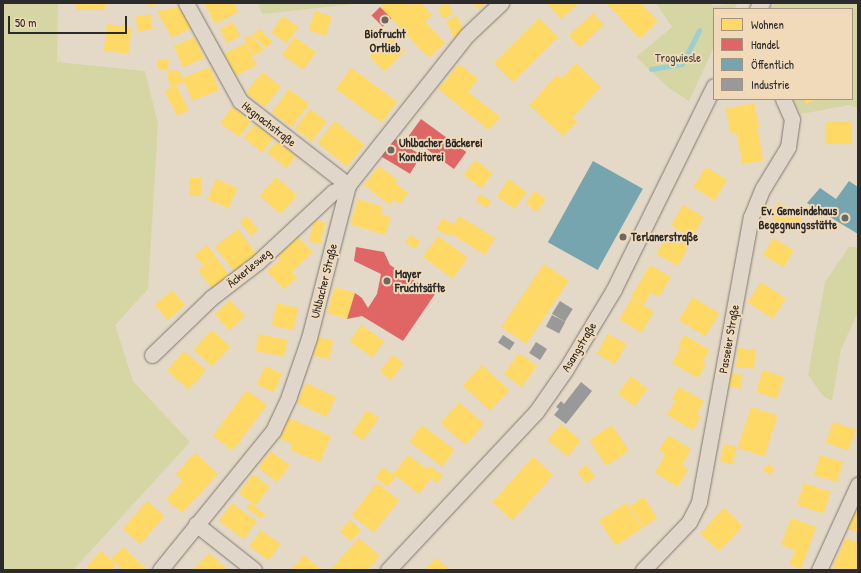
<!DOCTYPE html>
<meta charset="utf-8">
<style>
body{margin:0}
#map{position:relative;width:861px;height:573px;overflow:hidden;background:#e4d8c6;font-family:"Patrick Hand",sans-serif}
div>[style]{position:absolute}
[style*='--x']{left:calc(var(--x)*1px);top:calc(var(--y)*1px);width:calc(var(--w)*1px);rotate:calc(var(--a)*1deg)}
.green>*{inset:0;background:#d6d6a4}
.homes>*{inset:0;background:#ffd966;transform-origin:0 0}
.shops>*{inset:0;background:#e06666;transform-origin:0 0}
.public>*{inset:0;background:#76a5af;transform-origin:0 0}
.industry>*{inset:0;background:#999;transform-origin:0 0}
.stream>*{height:5px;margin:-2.5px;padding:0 2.5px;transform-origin:2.5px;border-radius:2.5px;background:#9bd0d0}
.roads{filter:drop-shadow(0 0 1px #7e7971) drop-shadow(0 0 1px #7e7971)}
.minor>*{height:15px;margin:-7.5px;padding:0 7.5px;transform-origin:7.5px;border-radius:7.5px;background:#e0d7ca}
.dots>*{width:11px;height:11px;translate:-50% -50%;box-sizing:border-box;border:2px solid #f1dab9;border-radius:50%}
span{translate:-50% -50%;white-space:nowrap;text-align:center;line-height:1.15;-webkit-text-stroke:4px #f1dab9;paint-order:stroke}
.poi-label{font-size:12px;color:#2b2b2b;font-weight:700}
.left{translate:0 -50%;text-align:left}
.right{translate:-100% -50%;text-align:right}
.park-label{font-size:12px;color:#434439}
.street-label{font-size:12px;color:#2b2b2b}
.frame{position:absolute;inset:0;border:4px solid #2b2b2b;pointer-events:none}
.legend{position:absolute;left:713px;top:8px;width:140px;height:92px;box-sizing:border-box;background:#f1dab9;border:1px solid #a29480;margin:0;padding:5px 7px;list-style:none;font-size:12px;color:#2b2b2b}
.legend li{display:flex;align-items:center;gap:8px;height:20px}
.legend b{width:20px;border:1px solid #a29480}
.scale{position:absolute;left:8px;top:16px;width:119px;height:18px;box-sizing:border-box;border:2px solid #2b2b2b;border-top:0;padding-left:5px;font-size:12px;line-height:14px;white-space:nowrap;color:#2b2b2b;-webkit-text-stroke:3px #f1dab9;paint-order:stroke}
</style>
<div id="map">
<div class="green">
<div style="clip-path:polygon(3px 3px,58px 3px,57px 62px,145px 71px,158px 124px,148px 289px,115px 325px,133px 381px,190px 442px,73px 570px,3px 570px)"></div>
<div style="clip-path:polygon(258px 3px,363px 3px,262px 14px)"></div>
<div style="clip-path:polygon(656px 3px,711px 3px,713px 6px,738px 3px,734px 9px,714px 9px,714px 47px,689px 101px,669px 88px,636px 57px,672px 27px)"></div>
<div style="clip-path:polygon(775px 3px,858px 3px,858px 108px,849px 105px,801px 114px,793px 99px,852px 99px,852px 9px,770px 9px)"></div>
<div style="clip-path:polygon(849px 247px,858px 247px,858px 312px,841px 349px,832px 401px,823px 396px,808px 375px,825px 282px)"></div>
</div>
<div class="homes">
<div style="left:76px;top:3px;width:29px;height:7px"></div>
<div style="clip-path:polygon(147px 3px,159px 3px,150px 7px)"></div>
<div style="clip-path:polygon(204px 3px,234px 3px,238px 12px,215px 24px)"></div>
<div style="clip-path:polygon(385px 3px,407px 3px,410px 6px,413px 3px,421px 3px,432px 15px,425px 22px,445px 43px,429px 58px,380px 7px)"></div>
<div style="left:448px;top:3px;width:12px;height:11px;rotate:66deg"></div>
<div style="clip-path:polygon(473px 3px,486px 3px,479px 9px)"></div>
<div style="clip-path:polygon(547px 3px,579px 3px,561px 19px)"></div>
<div style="clip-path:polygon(606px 3px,641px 3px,658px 21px,640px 39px)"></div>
<div style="clip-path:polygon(179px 7px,192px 28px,172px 38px,157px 11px)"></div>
<div style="left:315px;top:11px;width:18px;height:20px;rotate:19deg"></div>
<div style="left:593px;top:13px;width:16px;height:33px;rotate:47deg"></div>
<div style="left:150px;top:14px;width:15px;height:15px;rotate:79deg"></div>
<div style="left:283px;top:16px;width:19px;height:20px;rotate:36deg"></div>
<div style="left:457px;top:16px;width:19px;height:12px;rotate:65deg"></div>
<div style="left:539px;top:18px;width:27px;height:64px;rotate:45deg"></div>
<div style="left:233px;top:22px;width:16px;height:15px;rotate:63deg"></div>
<div style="left:107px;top:24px;width:25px;height:27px;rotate:7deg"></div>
<div style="left:259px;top:29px;width:18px;height:9px;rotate:43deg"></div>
<div style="clip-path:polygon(251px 35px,264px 50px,253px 56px,244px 39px)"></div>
<div style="left:390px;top:36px;width:21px;height:29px;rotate:45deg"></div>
<div style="left:195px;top:37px;width:23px;height:23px;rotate:67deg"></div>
<div style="left:295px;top:37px;width:26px;height:22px;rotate:36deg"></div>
<div style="left:245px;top:43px;width:25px;height:23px;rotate:63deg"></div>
<div style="left:158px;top:59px;width:11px;height:10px;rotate:5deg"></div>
<div style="clip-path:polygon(576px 63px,601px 87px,572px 118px,577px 122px,563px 136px,529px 105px,557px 75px,561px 79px)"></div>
<div style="clip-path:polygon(459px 64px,478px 79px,468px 92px,500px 117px,489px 130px,438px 89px)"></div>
<div style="left:210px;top:67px;width:25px;height:29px;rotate:69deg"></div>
<div style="left:351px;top:68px;width:57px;height:26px;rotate:36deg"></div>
<div style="clip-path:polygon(169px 70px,179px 71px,184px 82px,171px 87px,167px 76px)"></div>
<div style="left:262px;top:72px;width:24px;height:26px;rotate:38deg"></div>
<div style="left:176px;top:85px;width:28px;height:13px;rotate:63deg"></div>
<div style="left:289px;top:89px;width:25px;height:29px;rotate:37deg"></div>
<div style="clip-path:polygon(804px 99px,816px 99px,806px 104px)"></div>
<div style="left:754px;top:103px;width:25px;height:29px;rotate:78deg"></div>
<div style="left:232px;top:107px;width:24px;height:20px;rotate:36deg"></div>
<div style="left:310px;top:109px;width:21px;height:25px;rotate:37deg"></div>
<div style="left:335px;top:121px;width:38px;height:28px;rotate:39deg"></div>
<div style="left:826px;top:121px;width:26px;height:23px"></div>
<div style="left:255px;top:124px;width:23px;height:18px;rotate:38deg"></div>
<div style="left:757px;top:128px;width:33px;height:21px;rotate:79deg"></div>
<div style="left:276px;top:141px;width:25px;height:15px;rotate:37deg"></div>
<div style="left:475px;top:160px;width:22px;height:19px;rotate:36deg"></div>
<div style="clip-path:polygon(379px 166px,397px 180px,395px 183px,408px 193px,400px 204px,394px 200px,390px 205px,364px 185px)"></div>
<div style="left:706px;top:167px;width:25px;height:24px;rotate:32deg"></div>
<div style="left:276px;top:177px;width:28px;height:25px;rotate:41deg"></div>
<div style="left:189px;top:178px;width:12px;height:18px"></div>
<div style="left:216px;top:179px;width:23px;height:22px;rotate:23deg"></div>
<div style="left:509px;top:179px;width:22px;height:21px;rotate:36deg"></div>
<div style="left:535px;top:191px;width:14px;height:15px;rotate:39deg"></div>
<div style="left:480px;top:194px;width:13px;height:8px;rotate:32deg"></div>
<div style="clip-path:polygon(358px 199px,383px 207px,381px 214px,391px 217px,385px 235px,350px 224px)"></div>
<div style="left:779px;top:202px;width:29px;height:17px;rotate:35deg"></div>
<div style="left:683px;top:205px;width:24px;height:24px;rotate:30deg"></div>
<div style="left:247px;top:216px;width:18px;height:9px;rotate:52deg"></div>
<div style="clip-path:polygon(459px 216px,495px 238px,485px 255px,450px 233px,449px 236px,436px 229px,443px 218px,454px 225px)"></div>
<div style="left:314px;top:220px;width:12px;height:22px;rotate:14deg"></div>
<div style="left:238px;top:229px;width:31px;height:29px;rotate:53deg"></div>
<div style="left:668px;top:234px;width:24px;height:23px;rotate:30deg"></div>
<div style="left:410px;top:235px;width:12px;height:9px;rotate:31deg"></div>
<div style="left:438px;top:236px;width:37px;height:26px;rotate:36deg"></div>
<div style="clip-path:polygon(298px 237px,313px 252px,292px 272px,297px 277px,284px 289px,267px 271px,281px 259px,278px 256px)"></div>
<div style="left:773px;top:238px;width:24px;height:20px;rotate:30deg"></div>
<div style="left:207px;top:245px;width:14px;height:16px;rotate:51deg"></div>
<div style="left:216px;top:257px;width:24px;height:22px;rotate:54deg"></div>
<div style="left:544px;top:264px;width:30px;height:76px;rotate:34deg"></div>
<div style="clip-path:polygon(650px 265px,671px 277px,659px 297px,651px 292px,644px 304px,631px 297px)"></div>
<div style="left:761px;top:282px;width:30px;height:24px;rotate:34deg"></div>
<div style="left:335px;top:287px;width:21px;height:27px;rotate:17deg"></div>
<div style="left:172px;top:290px;width:20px;height:23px;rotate:49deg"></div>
<div style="left:693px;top:297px;width:31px;height:27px;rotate:32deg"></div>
<div style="left:632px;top:298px;width:26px;height:25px;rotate:31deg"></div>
<div style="left:230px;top:300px;width:22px;height:21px;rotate:47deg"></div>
<div style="left:277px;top:303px;width:22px;height:23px;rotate:13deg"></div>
<div style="left:361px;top:325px;width:28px;height:20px;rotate:35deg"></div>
<div style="left:212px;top:330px;width:25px;height:27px;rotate:43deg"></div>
<div style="left:259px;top:334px;width:29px;height:17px;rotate:12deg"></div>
<div style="left:608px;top:334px;width:21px;height:23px;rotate:29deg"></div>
<div style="clip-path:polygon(684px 335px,710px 350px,702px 362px,706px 364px,698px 378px,672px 363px,680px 349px,694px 356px,678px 347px)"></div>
<div style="left:318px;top:337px;width:16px;height:19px;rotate:14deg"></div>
<div style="left:738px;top:348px;width:18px;height:19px;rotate:6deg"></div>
<div style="left:184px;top:351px;width:29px;height:26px;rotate:41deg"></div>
<div style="left:519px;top:353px;width:22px;height:26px;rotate:36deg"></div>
<div style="left:393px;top:355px;width:14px;height:21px;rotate:39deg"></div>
<div style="left:482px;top:365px;width:37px;height:28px;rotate:43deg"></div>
<div style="left:265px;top:366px;width:19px;height:20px;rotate:25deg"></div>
<div style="left:763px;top:370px;width:22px;height:23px;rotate:18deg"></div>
<div style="left:730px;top:373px;width:13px;height:14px;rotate:9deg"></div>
<div style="left:631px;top:376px;width:21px;height:22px;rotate:37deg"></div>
<div style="left:306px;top:383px;width:33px;height:22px;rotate:25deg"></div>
<div style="clip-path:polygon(679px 387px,704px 401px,697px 414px,701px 416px,693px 430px,667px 415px,675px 401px,686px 407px,672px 399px)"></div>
<div style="left:247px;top:390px;width:25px;height:57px;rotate:37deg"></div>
<div style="left:459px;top:402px;width:33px;height:28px;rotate:41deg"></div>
<div style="left:751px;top:407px;width:28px;height:43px;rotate:18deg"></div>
<div style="left:367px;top:410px;width:14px;height:27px;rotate:34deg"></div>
<div style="clip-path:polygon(289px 418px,331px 436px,320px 462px,290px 450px,292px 444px,280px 439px)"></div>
<div style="left:833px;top:422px;width:24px;height:22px;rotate:19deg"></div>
<div style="left:561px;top:424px;width:26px;height:21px;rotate:40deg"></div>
<div style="left:422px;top:425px;width:41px;height:21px;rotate:37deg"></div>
<div style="left:612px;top:425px;width:31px;height:27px;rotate:57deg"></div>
<div style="clip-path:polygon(668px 435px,691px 449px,682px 465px,688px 469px,678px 487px,655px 473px,665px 455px,659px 451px)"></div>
<div style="left:724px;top:444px;width:13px;height:18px;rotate:13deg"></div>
<div style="left:271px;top:451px;width:24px;height:21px;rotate:38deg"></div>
<div style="clip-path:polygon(195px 453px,218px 474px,182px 513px,166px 499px,183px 481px,176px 474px)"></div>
<div style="clip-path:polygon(408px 455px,427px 469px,430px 466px,443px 476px,437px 483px,431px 478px,419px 494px,393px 474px)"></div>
<div style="left:820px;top:455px;width:24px;height:21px;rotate:17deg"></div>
<div style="left:533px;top:457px;width:27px;height:61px;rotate:42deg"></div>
<div style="clip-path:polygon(768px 464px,775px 470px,770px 475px,763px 470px)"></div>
<div style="left:586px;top:465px;width:15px;height:11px;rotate:53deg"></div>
<div style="left:383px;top:467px;width:16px;height:13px;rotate:38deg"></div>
<div style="left:253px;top:474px;width:21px;height:24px;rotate:37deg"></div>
<div style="left:377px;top:483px;width:28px;height:41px;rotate:38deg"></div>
<div style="left:804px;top:483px;width:28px;height:23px;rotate:18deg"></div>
<div style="left:644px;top:497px;width:25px;height:17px;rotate:58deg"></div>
<div style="left:147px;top:501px;width:23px;height:37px;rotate:41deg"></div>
<div style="left:232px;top:503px;width:31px;height:22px;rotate:37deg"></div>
<div style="left:250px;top:503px;width:19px;height:6px;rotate:36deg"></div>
<div style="left:626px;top:503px;width:30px;height:32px;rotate:57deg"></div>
<div style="left:724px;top:508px;width:26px;height:35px;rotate:43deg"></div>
<div style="clip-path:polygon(853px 511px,858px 513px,858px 533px,846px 527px)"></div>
<div style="clip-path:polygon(791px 518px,816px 527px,801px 569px,789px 564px,795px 550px,781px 545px)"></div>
<div style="left:350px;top:520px;width:15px;height:15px;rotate:42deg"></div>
<div style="left:261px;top:530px;width:24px;height:20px;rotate:36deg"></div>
<div style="clip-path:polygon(359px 538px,380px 556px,368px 570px,335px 570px,332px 568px)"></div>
<div style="clip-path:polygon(846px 538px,858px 543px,858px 570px,832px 568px)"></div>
<div style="clip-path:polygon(123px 547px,147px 570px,123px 570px,111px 559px)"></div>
<div style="clip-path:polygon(101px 551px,116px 565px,111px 570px,91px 570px,87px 566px)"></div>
<div style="clip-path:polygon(209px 553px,228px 570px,193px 570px)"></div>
<div style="clip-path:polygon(304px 555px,320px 569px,319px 570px,291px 570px)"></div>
<div style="clip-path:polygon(436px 558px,450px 570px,425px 570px)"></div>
</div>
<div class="shops">
<div style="left:380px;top:7px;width:16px;height:12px;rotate:45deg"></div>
<div style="left:421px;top:119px;width:56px;height:21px;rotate:36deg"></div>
<div style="left:393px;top:138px;width:33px;height:22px;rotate:31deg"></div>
<div style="clip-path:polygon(356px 247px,384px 252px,390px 265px,435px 294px,403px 341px,362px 316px,347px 319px,355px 293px,362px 298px,368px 308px,377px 294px,381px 274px,354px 261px)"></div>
</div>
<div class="public">
<div style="left:593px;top:161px;width:57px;height:93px;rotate:29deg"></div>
<div style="clip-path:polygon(849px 181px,858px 187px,858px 234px,807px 203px,820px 188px,836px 199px)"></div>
</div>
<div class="industry">
<div style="left:560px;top:301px;width:15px;height:15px;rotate:32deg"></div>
<div style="left:552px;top:315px;width:15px;height:13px;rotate:28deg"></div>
<div style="left:503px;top:335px;width:14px;height:9px;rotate:34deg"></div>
<div style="left:536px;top:342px;width:13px;height:13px;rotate:32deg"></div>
<div style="clip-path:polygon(581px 382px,592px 391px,566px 424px,554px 415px,559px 409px,556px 407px,561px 401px,564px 404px)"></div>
</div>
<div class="stream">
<div style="--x:651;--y:69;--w:31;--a:-9"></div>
<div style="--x:682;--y:64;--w:38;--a:-63"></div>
</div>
<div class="roads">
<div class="minor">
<div style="--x:186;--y:3;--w:112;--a:61.1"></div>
<div style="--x:240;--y:101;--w:137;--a:37.9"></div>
<div style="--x:757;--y:9;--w:8;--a:-50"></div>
<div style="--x:152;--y:355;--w:82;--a:-44"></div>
<div style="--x:211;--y:298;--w:59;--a:-37.5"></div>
<div style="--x:258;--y:262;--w:103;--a:-43"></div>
<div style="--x:333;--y:192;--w:17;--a:-25"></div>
<div style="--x:196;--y:524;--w:74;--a:38.4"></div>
<div style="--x:160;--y:570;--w:179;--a:-50.9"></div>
<div style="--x:273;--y:431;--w:38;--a:-65"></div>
<div style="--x:289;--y:396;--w:61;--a:-71"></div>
<div style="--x:309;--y:338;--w:158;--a:-75.7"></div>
<div style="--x:348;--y:185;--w:191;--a:-51.6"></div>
<div style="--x:467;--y:35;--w:47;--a:-43.3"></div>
<div style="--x:388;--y:570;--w:216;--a:-46.9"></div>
<div style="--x:536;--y:412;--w:52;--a:-55.1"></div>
<div style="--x:566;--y:369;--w:93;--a:-59"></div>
<div style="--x:614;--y:289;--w:226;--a:-63.8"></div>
<div style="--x:643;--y:570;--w:66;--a:-46.2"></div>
<div style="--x:689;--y:522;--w:22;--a:-63"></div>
<div style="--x:699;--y:502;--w:290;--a:-79.7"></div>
<div style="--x:751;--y:217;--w:31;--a:-68"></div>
<div style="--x:763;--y:188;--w:48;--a:-58.6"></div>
<div style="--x:788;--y:147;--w:28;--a:-82"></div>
<div style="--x:792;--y:119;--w:22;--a:-114"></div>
<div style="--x:819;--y:570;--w:94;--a:-65.4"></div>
</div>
</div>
<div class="dots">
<div style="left:385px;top:20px;background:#6c6861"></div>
<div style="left:391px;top:150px;background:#6c6861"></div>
<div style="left:845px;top:218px;background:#6c6861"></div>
<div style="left:623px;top:237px;background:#6c6861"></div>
<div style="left:387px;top:281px;background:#6c6861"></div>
</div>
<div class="poi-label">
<span style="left:385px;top:41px">Biofrucht<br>Ortlieb</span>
<span class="left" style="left:399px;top:150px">Uhlbacher Bäckerei<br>Konditorei</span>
<span class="right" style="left:837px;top:218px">Ev. Gemeindehaus<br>Begegnungsstätte</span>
<span class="left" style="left:631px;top:237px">Terlanerstraße</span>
<span class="left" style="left:395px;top:281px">Mayer<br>Fruchtsäfte</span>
</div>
<div class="park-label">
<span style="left:678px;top:58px">Trogwiesle</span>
</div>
<div class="street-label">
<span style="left:269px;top:124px;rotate:38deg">Hegnachstraße</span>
<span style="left:249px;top:268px;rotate:-40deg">Äckerlesweg</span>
<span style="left:324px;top:281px;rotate:-76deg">Uhlbacher Straße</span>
<span style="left:729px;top:339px;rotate:-80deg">Passeier Straße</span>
<span style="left:579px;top:347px;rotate:-59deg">Asangstraße</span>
</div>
<div class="frame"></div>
<ul class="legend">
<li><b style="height:11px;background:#ffd966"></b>Wohnen</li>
<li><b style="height:11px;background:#e06666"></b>Handel</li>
<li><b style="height:11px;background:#76a5af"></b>Öffentlich</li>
<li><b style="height:11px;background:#999"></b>Industrie</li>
</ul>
<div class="scale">50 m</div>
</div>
